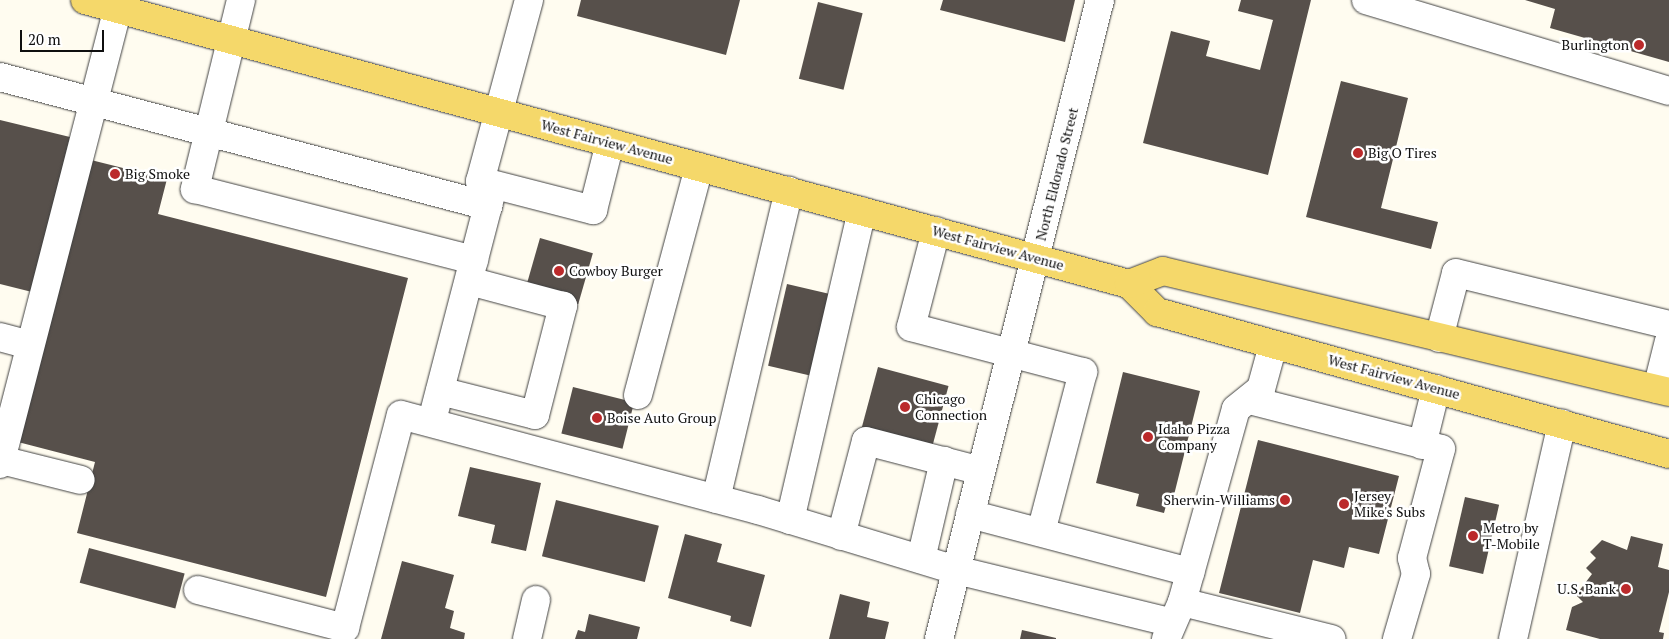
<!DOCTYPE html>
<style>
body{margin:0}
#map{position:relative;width:1669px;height:639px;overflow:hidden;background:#fffcf0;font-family:"PT Serif",serif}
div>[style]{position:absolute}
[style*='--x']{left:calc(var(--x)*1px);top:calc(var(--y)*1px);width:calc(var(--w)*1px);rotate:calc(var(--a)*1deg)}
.building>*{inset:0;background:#57504b;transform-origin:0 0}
.roads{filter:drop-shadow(0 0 1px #424242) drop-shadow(0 0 1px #424242)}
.minor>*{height:28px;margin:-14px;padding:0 14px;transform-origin:14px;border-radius:14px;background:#fff}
.major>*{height:28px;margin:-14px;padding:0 14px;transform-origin:14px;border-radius:14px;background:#f5d86a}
.dots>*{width:14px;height:14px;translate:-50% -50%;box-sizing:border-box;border:2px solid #fff;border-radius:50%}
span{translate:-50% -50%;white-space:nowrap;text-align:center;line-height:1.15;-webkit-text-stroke:5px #fff;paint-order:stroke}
.poi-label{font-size:14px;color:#0f0f0f}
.right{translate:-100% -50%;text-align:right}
.left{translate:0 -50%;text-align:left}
.street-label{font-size:14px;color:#0f0f0f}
.scale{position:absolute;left:20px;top:30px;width:84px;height:22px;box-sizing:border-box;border:2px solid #0f0f0f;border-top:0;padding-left:6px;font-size:15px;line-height:18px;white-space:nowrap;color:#0f0f0f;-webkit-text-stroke:4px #fff;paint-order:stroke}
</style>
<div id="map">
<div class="building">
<div style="clip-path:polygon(581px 0,740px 0,726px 55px,577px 16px)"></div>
<div style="clip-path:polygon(943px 0,1075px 0,1065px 42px,940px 10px)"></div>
<div style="clip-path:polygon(1241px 0,1311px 0,1268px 175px,1143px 143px,1171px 31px,1210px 41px,1206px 56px,1260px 70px,1273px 20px,1238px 11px)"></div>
<div style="clip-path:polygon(1525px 0,1669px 0,1669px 62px,1550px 28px,1555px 9px)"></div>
<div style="left:818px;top:2px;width:46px;height:79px;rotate:14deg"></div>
<div style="clip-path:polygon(1341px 81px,1408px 98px,1381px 208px,1438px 222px,1431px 249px,1306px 217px)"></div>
<div style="clip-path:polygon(0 120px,70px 137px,32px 292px,0 284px)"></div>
<div style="clip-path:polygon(91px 160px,167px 179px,158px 214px,408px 278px,326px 597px,77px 533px,95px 462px,18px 442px)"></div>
<div style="left:540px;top:238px;width:55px;height:53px;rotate:16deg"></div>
<div style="left:787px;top:284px;width:44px;height:84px;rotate:13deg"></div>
<div style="left:878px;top:367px;width:73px;height:63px;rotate:15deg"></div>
<div style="clip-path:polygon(1123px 372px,1200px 391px,1172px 503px,1167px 502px,1164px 513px,1136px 506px,1139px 494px,1096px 483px)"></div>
<div style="left:573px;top:387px;width:63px;height:48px;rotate:14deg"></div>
<div style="clip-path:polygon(1258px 440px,1399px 476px,1379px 554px,1349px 547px,1344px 568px,1313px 560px,1300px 613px,1219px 593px)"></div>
<div style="clip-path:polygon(470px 467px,541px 483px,526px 551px,491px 543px,495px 525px,458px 516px)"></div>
<div style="left:1465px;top:497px;width:35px;height:71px;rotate:13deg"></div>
<div style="left:556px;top:500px;width:106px;height:58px;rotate:14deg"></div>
<div style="clip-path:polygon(685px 534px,722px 544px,717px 562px,765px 575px,751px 627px,730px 621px,731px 616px,668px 598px)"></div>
<div style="clip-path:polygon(1631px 536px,1663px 544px,1658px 567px,1669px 570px,1669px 592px,1659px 632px,1664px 633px,1663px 639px,1600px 639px,1566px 630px,1572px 607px,1583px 602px,1576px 595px,1592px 574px,1586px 568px,1596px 558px,1590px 552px,1602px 540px,1627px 550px)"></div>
<div style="left:89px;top:548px;width:99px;height:36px;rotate:15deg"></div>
<div style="clip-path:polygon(402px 561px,454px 575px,445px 608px,454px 611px,450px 628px,465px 633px,464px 639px,381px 639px)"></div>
<div style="clip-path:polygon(840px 594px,870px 602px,867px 617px,889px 622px,885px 639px,829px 639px)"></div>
<div style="clip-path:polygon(589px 614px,640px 627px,637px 639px,575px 639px,578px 630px,585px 632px)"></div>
<div style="clip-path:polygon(1022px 630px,1056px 638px,1056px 639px,1020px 639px)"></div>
</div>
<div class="roads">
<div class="minor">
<div style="--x:241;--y:0;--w:195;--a:103.7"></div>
<div style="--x:195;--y:189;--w:288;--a:14.3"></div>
<div style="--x:529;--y:0;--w:188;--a:105.1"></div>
<div style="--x:480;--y:181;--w:117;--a:14.4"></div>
<div style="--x:593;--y:210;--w:69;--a:-75.8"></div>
<div style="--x:1366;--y:0;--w:316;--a:16.7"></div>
<div style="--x:0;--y:77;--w:505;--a:14.81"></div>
<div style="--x:936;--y:231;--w:99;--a:104.6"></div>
<div style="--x:911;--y:327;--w:178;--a:14.7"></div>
<div style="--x:1083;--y:372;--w:165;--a:104.7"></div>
<div style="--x:0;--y:337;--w:31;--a:15"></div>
<div style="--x:1439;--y:338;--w:67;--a:-75.3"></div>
<div style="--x:1456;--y:273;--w:219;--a:13.7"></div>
<div style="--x:1657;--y:389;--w:49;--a:-76"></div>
<div style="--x:440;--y:391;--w:98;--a:14.2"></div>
<div style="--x:535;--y:415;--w:113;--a:-75.6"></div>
<div style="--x:563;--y:306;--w:97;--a:-165.1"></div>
<div style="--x:638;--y:395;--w:236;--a:-75"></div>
<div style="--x:1249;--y:400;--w:198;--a:14.3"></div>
<div style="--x:1441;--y:449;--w:113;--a:104.9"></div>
<div style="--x:1412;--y:558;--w:16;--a:76"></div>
<div style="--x:1416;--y:574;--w:68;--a:106.3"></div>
<div style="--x:435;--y:409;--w:229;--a:-75.4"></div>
<div style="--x:1422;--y:445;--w:58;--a:-76"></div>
<div style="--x:1;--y:460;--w:82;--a:14"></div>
<div style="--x:0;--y:464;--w:470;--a:-75.5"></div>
<div style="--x:716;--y:499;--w:317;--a:-76.7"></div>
<div style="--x:970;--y:514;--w:228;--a:14.8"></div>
<div style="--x:790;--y:520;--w:317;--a:-76.9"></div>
<div style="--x:841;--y:536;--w:98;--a:-75.3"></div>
<div style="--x:866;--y:441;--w:119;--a:14.6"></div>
<div style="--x:921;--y:559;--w:101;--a:-76.8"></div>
<div style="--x:198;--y:590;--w:152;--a:14.5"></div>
<div style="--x:345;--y:628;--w:220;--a:-75.3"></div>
<div style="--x:401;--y:415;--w:369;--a:14.9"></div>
<div style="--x:758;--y:510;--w:207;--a:16.9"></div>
<div style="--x:956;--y:570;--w:220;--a:13.7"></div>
<div style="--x:1182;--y:602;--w:154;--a:13.9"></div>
<div style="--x:527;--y:639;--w:40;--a:-77"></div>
<div style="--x:939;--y:639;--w:659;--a:-75.86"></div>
<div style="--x:1166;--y:639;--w:40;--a:-66.6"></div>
<div style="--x:1182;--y:602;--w:200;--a:-74.4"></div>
<div style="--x:1236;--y:409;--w:32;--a:-39"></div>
<div style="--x:1261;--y:389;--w:46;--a:-74.7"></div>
<div style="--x:1513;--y:639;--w:221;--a:-77.2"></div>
</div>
<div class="major">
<div style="--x:85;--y:0;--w:1082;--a:15.22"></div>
<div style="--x:1129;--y:284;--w:40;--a:45"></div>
<div style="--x:1157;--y:312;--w:531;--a:15.5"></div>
<div style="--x:1129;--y:284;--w:36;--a:-21"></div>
<div style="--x:1163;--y:271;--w:520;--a:13.45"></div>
</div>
</div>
<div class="dots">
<div style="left:1639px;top:45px;background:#bb2a2b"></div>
<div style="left:1358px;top:153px;background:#bb2a2b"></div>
<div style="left:115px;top:174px;background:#bb2a2b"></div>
<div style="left:559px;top:271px;background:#bb2a2b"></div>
<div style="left:905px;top:407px;background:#bb2a2b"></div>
<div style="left:597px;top:418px;background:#bb2a2b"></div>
<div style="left:1148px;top:437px;background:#bb2a2b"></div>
<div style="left:1285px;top:500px;background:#bb2a2b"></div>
<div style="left:1344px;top:504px;background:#bb2a2b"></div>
<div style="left:1473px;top:536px;background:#bb2a2b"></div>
<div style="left:1626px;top:589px;background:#bb2a2b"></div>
</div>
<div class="poi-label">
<span class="right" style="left:1629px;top:45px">Burlington</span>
<span class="left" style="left:1368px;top:153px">Big O Tires</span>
<span class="left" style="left:125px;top:174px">Big Smoke</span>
<span class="left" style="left:569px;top:271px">Cowboy Burger</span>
<span class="left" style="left:915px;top:407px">Chicago<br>Connection</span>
<span class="left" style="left:607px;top:418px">Boise Auto Group</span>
<span class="left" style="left:1158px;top:437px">Idaho Pizza<br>Company</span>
<span class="left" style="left:1354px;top:504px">Jersey<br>Mike's Subs</span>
<span class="right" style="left:1275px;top:500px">Sherwin-Williams</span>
<span class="left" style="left:1483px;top:536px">Metro by<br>T-Mobile</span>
<span class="right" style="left:1616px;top:589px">U.S. Bank</span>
</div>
<div class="street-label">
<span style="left:607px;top:142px;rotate:15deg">West Fairview Avenue</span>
<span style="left:1057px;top:174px;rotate:-76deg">North Eldorado Street</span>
<span style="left:998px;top:248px;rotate:15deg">West Fairview Avenue</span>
<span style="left:1394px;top:377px;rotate:15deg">West Fairview Avenue</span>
</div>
<div class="scale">20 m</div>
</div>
